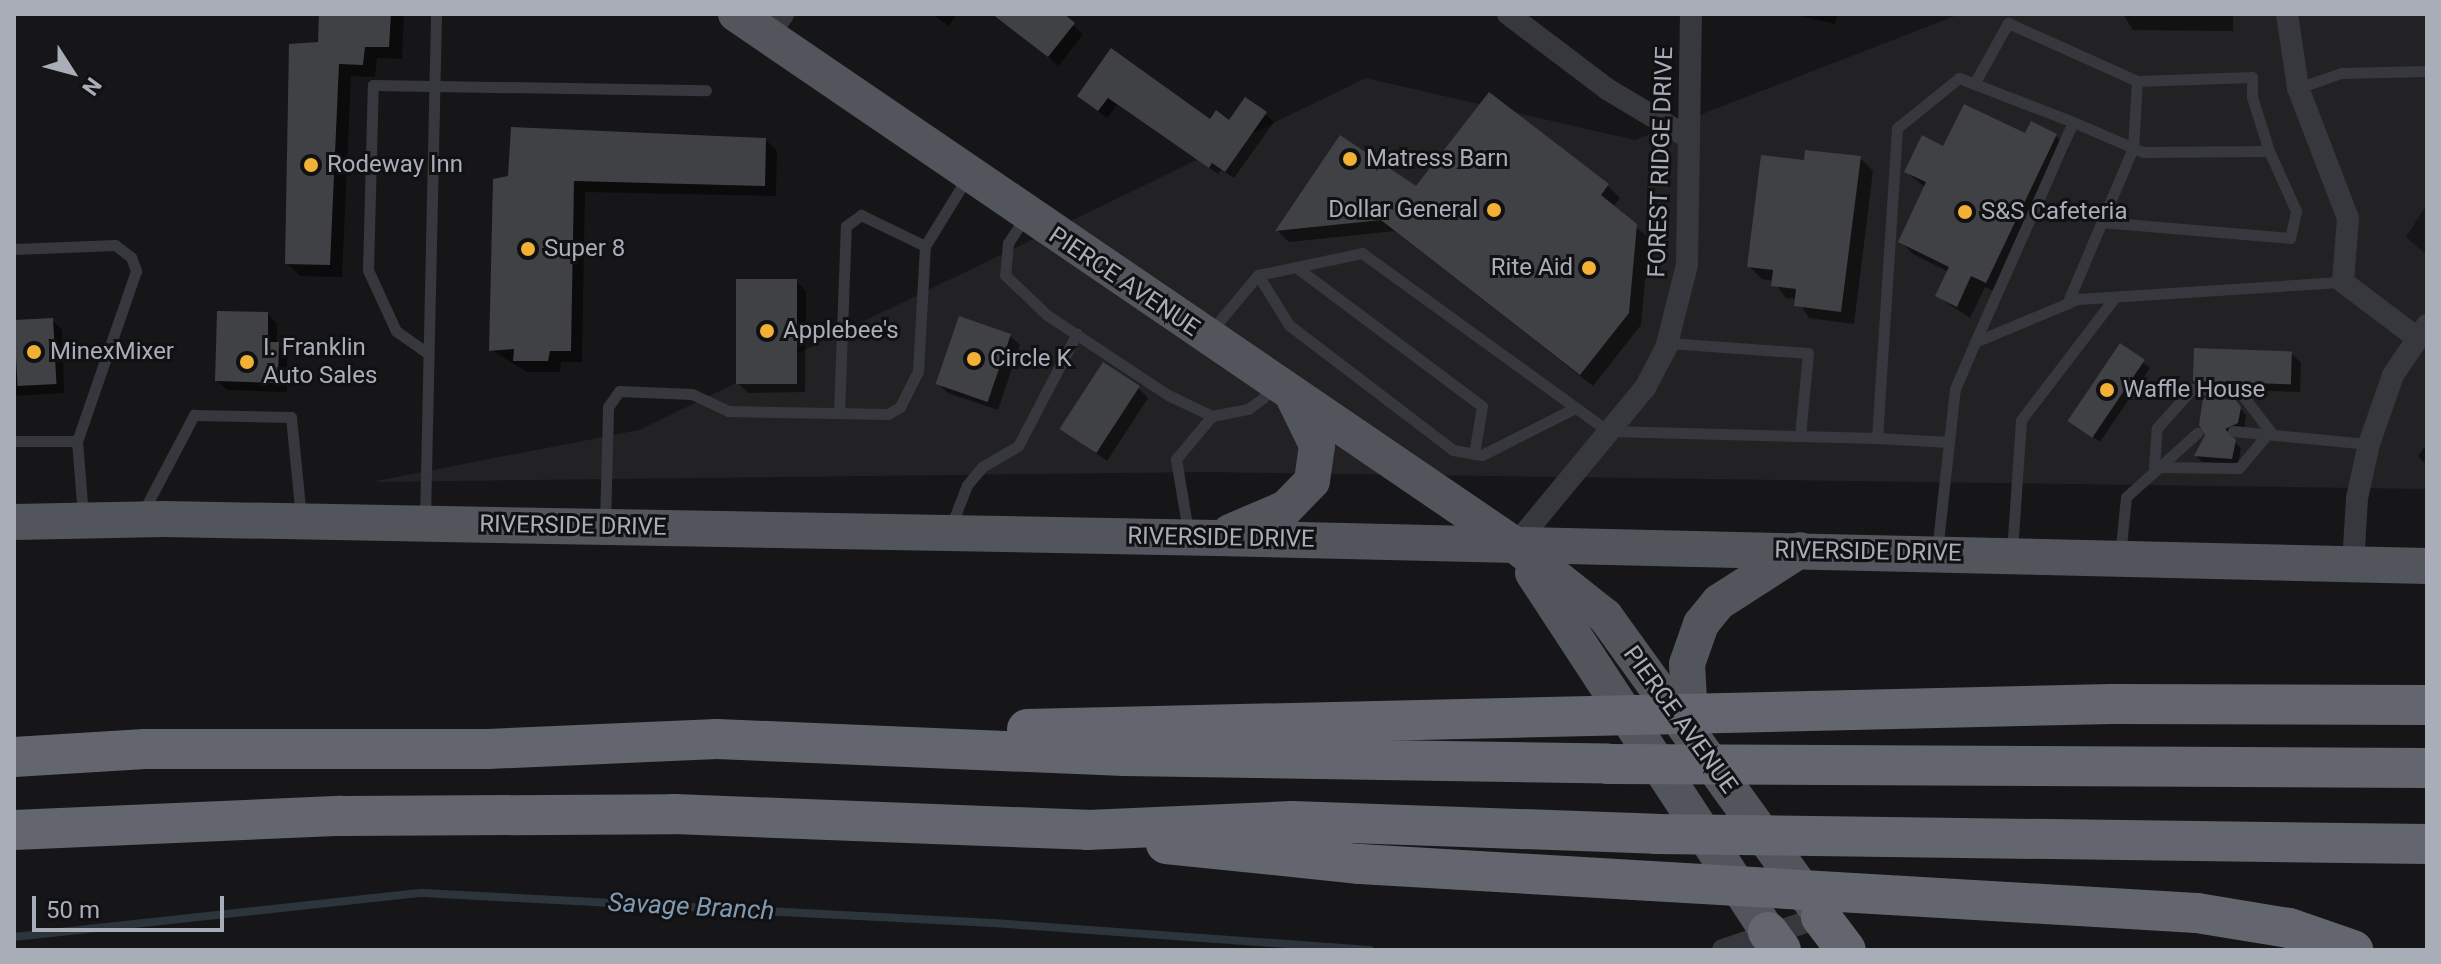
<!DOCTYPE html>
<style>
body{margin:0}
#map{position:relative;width:2441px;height:964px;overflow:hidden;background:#161618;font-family:Roboto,sans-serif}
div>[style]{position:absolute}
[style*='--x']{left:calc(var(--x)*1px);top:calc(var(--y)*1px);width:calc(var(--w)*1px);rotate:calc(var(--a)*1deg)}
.built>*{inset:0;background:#222225}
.shadow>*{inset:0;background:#0007}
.stream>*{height:8px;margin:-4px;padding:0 4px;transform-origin:4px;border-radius:4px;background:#2c353c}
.building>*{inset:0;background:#404145;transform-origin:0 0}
.service>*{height:11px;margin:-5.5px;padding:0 5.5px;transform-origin:5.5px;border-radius:5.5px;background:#37383d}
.minor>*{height:22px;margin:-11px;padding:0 11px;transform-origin:11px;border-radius:11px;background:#37383d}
.primary>*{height:36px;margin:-18px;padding:0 18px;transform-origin:18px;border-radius:18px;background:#53555c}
.motorway>*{height:40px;margin:-20px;padding:0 20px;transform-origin:20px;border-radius:20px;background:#63666e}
.dots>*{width:22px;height:22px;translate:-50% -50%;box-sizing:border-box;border:4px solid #111113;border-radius:50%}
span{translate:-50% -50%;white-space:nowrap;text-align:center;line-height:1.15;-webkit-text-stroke:6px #111113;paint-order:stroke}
.poi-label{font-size:24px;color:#a8adb8}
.left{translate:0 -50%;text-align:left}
.right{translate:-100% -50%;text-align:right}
.street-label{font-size:24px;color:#a8adb8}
.water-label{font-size:26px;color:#7f9bb3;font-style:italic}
.frame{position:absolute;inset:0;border:16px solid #a8adb8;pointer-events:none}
.north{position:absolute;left:32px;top:32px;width:80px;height:80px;-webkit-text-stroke:6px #111113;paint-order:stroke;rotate:126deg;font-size:22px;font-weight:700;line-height:32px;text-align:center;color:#a8adb8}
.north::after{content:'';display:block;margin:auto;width:28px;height:36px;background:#a8adb8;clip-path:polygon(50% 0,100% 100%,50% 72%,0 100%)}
.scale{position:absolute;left:32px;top:896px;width:192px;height:36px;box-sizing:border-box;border:4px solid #a8adb8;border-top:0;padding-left:10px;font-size:24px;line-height:28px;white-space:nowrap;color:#a8adb8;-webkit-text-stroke:6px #111113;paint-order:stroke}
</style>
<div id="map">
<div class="built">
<div style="clip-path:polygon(1960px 14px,2427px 14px,2427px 204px,2406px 237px,2427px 255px,2427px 489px,1207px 472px,371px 482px,639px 430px,1366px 78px,1635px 140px)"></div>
</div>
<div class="shadow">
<div style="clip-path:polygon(321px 14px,404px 14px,402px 59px,377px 58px,375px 77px,351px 76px,342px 277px,300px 276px,287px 263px)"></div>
<div style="clip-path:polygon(932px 14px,957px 14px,949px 26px)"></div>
<div style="clip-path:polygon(997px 14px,1060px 14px,1083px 34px,1059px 66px)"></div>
<div style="clip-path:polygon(1790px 14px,1837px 14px,1835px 24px)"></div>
<div style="clip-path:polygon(2123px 14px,2233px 14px,2233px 31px,2133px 30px)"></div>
<div style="clip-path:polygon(1111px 51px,1210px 122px,1230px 122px,1246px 99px,1274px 122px,1234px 178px,1221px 170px,1218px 174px,1117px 105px,1107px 118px,1079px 96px)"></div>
<div style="clip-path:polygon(1489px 94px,1608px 186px,1620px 198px,1613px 207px,1649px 238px,1641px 325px,1593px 386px,1395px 231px,1289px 242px,1278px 231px,1417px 189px)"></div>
<div style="clip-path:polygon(2026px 136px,2056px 136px,2069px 148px,1999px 294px,1985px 287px,1970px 318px,1937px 296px,1949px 272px,1913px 254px,1901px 242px,1925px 187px,1906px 172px,1944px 148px)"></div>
<div style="clip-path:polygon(765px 139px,777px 151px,776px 196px,585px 192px,582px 362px,561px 362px,560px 372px,527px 372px,491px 350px,495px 180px)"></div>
<div style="clip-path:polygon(1860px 158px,1873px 171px,1854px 324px,1809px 318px,1797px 299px,1786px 298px,1774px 281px,1762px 279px,1749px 266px,1806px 162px)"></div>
<div style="clip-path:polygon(796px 281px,806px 291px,805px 392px,748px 393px,738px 383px)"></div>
<div style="clip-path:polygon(268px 314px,277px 324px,277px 343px,287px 354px,287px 392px,227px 390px,217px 381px)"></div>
<div style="clip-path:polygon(52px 320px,62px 330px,64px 393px,14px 396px,14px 322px)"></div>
<div style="clip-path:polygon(1010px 336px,1020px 345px,998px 410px,948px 393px,938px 384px)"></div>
<div style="clip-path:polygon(2121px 346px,2150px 368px,2100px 442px,2077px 426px)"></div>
<div style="clip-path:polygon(2291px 353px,2301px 363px,2300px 392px,2205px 389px,2195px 380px)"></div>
<div style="clip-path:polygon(1138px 388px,1148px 398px,1107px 461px,1063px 429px)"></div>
<div style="clip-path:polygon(2235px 402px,2246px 415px,2244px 429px,2230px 438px,2241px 448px,2238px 465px,2202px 462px,2196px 456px,2208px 435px)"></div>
<div style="clip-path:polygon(2427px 424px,2427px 465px,2418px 456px,2426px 445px)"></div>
</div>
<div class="stream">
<div style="--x:14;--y:937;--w:410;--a:-6.2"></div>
<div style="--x:422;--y:893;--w:572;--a:3.01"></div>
<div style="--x:993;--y:923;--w:378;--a:4.1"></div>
</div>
<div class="building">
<div style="clip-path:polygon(319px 14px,391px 14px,389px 47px,365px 47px,363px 65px,339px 64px,330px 265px,285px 264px,289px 44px,318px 42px)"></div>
<div style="clip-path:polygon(992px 14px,1064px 14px,1075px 23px,1048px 57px)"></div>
<div style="clip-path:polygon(1111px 48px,1210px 119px,1216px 110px,1229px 120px,1245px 97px,1267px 112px,1225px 172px,1212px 163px,1209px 168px,1108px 98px,1098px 111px,1077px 96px)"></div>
<div style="clip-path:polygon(1489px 92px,1609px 184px,1601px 195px,1637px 224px,1629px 313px,1580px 375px,1381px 220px,1275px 231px,1340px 135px,1416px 186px)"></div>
<div style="clip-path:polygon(1964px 104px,2025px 133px,2031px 121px,2057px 134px,1986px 283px,1971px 276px,1957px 307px,1935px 296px,1949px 267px,1898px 242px,1926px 182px,1904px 172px,1922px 135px,1943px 146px)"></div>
<div style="clip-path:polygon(511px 127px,766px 138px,765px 186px,574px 181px,571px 351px,550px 351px,548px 361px,513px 361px,514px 349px,489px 351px,493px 179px,508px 176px)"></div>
<div style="clip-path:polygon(1805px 150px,1861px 156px,1841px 312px,1794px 306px,1796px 289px,1771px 286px,1773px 270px,1747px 267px,1761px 155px,1804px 160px)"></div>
<div style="left:736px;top:279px;width:61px;height:105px"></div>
<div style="clip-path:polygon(217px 311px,268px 312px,268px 342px,279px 342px,278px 383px,215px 381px)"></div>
<div style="left:959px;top:316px;width:55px;height:72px;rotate:19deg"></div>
<div style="left:53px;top:318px;width:66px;height:39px;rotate:87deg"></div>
<div style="left:2120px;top:343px;width:30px;height:94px;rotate:34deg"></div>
<div style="left:2194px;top:348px;width:98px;height:33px;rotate:2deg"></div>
<div style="left:1103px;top:362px;width:44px;height:80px;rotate:33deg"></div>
<div style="clip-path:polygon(2203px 398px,2236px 400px,2241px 407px,2238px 423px,2225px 429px,2236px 440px,2232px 459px,2194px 456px,2205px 435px,2199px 425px)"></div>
</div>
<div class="service">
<div style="--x:1974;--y:84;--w:70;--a:-60.9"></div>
<div style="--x:2008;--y:23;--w:141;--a:24.2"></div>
<div style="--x:2137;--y:81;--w:115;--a:-2"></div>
<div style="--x:2252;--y:77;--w:20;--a:90"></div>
<div style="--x:2252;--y:97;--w:57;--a:72.5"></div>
<div style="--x:2269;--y:151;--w:126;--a:179.5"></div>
<div style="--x:2143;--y:152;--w:76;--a:-156.8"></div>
<div style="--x:2298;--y:88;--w:46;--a:-19.2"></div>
<div style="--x:2341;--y:73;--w:86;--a:-1.3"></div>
<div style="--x:1025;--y:217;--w:31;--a:123"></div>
<div style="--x:1008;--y:243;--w:32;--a:95"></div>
<div style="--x:1005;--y:275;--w:58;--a:43.6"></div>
<div style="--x:1047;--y:315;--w:145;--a:33.5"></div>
<div style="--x:1168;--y:395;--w:49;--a:25.5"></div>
<div style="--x:2101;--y:222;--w:190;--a:4.8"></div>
<div style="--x:2290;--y:238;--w:28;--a:-77"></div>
<div style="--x:2296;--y:211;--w:66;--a:-114.2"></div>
<div style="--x:14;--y:249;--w:101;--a:-2.3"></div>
<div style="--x:115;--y:245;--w:20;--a:37"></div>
<div style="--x:131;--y:257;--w:15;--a:70"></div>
<div style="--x:136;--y:271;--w:180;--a:109.1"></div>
<div style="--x:77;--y:441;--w:75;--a:85.4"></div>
<div style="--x:1296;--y:267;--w:232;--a:36.8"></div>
<div style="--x:1482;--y:406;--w:49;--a:99.5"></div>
<div style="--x:1258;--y:275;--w:59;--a:58.2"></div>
<div style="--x:1289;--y:325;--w:206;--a:37.3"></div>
<div style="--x:1453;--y:450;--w:29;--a:10"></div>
<div style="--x:1482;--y:455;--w:104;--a:-26.8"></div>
<div style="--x:2067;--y:304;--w:169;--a:-67.1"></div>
<div style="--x:2133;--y:148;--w:67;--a:-86.6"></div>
<div style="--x:1211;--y:331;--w:73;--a:-50"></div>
<div style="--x:1258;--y:275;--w:106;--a:-11.9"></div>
<div style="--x:1362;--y:253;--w:304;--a:35.9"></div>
<div style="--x:1608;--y:431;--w:269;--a:1.5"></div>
<div style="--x:1668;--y:343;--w:140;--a:4.1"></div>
<div style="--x:1808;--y:353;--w:83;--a:95.5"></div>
<div style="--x:426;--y:352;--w:37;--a:-145"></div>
<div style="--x:396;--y:331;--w:67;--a:-114.7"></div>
<div style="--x:368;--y:270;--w:185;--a:-88.5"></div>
<div style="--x:373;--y:85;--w:333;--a:0.9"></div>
<div style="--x:2192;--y:389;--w:48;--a:3.6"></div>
<div style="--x:2240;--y:392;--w:49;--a:52.4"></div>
<div style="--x:2270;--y:431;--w:48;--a:130"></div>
<div style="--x:2239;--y:468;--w:85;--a:-179.3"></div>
<div style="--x:2154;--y:467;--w:39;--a:-86"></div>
<div style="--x:2157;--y:428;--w:52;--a:-48.1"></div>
<div style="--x:839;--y:413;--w:187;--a:-87.9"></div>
<div style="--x:846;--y:226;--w:19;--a:-36"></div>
<div style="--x:861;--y:215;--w:71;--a:25.8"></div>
<div style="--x:2233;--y:431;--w:137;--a:5.5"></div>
<div style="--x:14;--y:441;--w:63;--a:0"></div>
<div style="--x:1949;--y:442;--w:72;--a:-176.8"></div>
<div style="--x:1877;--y:438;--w:311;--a:-86.3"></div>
<div style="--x:1897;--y:128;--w:80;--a:-38.9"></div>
<div style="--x:1959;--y:78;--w:122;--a:21.1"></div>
<div style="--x:2073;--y:122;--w:241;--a:114"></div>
<div style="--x:143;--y:512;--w:110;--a:-62.3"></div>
<div style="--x:194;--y:415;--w:97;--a:1.2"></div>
<div style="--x:291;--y:417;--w:100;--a:84.3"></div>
<div style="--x:425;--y:519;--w:505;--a:-88.75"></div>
<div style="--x:605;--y:524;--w:117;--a:-88.5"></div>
<div style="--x:608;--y:407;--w:19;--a:-55"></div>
<div style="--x:619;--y:391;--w:73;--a:2.4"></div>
<div style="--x:692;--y:394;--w:40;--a:25"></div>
<div style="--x:728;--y:411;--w:160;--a:1.1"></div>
<div style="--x:888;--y:414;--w:14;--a:-30"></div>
<div style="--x:900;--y:407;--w:40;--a:-63.4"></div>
<div style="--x:918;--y:371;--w:125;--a:-86.8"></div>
<div style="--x:925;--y:246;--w:82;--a:-58.4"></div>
<div style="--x:950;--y:529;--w:47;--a:-68.9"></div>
<div style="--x:967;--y:485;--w:23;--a:-50"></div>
<div style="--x:982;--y:467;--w:42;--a:-30.3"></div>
<div style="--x:1018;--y:446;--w:127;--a:-62.4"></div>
<div style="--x:1188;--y:531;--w:73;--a:-99.5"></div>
<div style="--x:1176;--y:459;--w:56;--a:-50.1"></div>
<div style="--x:1212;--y:416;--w:37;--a:-11"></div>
<div style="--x:1248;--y:409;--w:19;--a:-36"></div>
<div style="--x:1263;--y:398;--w:18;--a:-63"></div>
<div style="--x:1937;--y:551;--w:163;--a:-83.7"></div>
<div style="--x:1955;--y:389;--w:51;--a:-66.9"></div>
<div style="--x:1975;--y:342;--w:112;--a:-22.7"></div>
<div style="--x:2078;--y:299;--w:266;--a:-3.7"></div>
<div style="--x:2012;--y:552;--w:132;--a:-86.1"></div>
<div style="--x:2021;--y:420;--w:155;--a:-52.6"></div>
<div style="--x:2120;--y:556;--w:59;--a:-84.2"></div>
<div style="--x:2126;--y:497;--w:96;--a:-42"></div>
</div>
<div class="minor">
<div style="--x:1508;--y:14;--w:124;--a:37.1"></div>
<div style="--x:1607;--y:89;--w:96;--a:30.9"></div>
<div style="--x:2287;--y:14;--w:75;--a:81.5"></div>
<div style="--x:2298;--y:88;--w:139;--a:69"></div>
<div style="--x:2348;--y:218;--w:64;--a:94.5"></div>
<div style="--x:2343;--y:282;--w:93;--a:37.1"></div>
<div style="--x:768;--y:35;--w:26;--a:-54"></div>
<div style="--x:1515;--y:545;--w:204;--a:-50.4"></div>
<div style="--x:1645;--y:388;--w:45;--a:-62.3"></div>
<div style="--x:1666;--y:348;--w:86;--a:-75.8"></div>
<div style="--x:1687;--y:265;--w:251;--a:-89.1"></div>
<div style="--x:2353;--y:564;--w:66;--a:-86.5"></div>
<div style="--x:2357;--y:498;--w:55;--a:-77.5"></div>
<div style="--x:2369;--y:444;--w:73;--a:-70.8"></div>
<div style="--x:2393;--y:375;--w:60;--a:-55.8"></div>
<div style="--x:1723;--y:950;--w:103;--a:-18.6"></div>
</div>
<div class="primary">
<div style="--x:736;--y:14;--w:943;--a:34.28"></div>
<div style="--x:1515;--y:545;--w:115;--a:38.3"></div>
<div style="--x:1605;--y:616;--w:361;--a:54.2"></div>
<div style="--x:14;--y:522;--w:150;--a:-1.1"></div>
<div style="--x:164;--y:519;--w:1052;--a:1.03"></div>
<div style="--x:1216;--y:538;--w:1211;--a:1.32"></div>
<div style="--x:1230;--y:532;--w:61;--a:-23.2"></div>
<div style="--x:1286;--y:508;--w:37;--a:-46"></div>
<div style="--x:1312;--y:481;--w:36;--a:-82"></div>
<div style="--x:1317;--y:445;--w:52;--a:-116.1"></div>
<div style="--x:1533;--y:573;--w:429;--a:56.8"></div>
<div style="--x:1691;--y:734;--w:70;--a:-93.3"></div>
<div style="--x:1687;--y:664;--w:42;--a:-70.7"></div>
<div style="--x:1701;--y:624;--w:28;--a:-51"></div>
<div style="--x:1719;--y:602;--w:96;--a:-32.7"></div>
</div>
<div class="motorway">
<div style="--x:1027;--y:729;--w:1085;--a:-1.32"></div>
<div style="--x:2112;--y:704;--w:315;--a:0.2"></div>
<div style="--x:14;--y:757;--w:131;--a:-3.5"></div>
<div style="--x:145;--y:749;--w:343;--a:0"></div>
<div style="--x:488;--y:749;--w:229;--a:-2.5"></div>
<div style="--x:717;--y:739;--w:408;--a:2.4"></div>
<div style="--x:1125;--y:756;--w:483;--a:0.9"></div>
<div style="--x:1608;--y:764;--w:819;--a:0.28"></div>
<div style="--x:14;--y:830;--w:327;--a:-2.5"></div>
<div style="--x:341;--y:816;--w:333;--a:-0.3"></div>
<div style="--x:674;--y:814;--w:413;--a:2.2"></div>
<div style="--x:1087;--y:830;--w:205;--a:-2.5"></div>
<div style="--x:1292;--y:821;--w:364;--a:2"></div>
<div style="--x:1656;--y:834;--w:771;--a:0.74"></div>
<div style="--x:1166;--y:844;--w:195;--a:5.9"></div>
<div style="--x:1360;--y:864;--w:838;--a:3.35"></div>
<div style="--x:2197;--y:913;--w:93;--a:9.3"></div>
<div style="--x:2289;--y:928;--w:68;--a:19"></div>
<div style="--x:1821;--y:917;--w:41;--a:52.9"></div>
<div style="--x:1768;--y:932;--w:22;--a:54"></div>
</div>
<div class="dots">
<div style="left:1350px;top:159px;background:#f2b134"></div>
<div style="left:311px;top:165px;background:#f2b134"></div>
<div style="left:1494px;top:210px;background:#f2b134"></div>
<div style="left:1965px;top:212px;background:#f2b134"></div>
<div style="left:528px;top:249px;background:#f2b134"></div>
<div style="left:1589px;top:268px;background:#f2b134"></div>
<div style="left:767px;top:331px;background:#f2b134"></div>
<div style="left:34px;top:352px;background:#f2b134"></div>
<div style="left:974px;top:359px;background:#f2b134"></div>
<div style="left:247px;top:362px;background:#f2b134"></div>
<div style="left:2107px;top:390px;background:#f2b134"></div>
</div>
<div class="poi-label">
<span class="left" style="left:1366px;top:159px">Matress Barn</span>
<span class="left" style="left:327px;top:165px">Rodeway Inn</span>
<span class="right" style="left:1478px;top:210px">Dollar General</span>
<span class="left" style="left:1981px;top:212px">S&amp;S Cafeteria</span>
<span class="left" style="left:544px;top:249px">Super 8</span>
<span class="right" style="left:1573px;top:268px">Rite Aid</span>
<span class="left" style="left:783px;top:331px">Applebee's</span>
<span class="left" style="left:263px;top:362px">I. Franklin<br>Auto Sales</span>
<span class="left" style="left:50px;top:352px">MinexMixer</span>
<span class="left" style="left:990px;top:359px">Circle K</span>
<span class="left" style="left:2123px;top:390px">Waffle House</span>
</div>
<div class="street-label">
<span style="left:1661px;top:162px;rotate:-88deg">FOREST RIDGE DRIVE</span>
<span style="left:1124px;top:282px;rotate:34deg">PIERCE AVENUE</span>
<span style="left:573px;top:526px;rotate:1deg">RIVERSIDE DRIVE</span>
<span style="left:1221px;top:538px;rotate:1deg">RIVERSIDE DRIVE</span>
<span style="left:1868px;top:552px;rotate:1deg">RIVERSIDE DRIVE</span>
<span style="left:1680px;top:720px;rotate:54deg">PIERCE AVENUE</span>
</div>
<div class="water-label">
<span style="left:691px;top:907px;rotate:3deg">Savage Branch</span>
</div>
<div class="frame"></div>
<div class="north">N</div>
<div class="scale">50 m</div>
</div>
